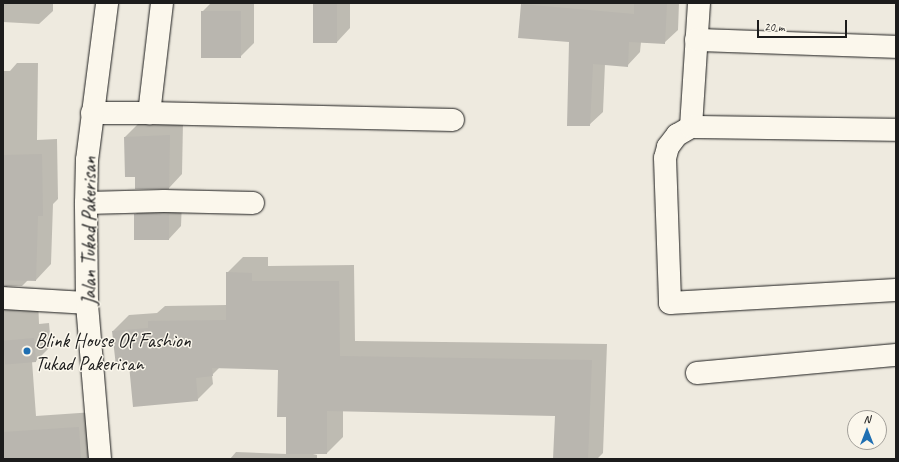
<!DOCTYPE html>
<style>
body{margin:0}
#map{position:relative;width:899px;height:462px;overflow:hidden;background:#eeeadf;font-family:Caveat,sans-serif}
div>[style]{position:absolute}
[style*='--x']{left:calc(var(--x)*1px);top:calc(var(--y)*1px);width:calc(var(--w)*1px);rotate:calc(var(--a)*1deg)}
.shadow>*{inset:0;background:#0003}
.building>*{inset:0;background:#b9b6af;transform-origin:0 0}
.roads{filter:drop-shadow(0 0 1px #1c1c1c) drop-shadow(0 0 1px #1c1c1c)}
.street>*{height:22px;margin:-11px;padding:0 11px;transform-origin:11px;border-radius:11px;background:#fbf7ec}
.secondary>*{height:22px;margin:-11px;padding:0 11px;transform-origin:11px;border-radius:11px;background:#fbf7ec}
.dots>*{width:11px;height:11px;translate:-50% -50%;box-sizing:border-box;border:2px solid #fbf7ec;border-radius:50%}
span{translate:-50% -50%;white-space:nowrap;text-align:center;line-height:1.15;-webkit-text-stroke:3px #fbf7ec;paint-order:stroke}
.street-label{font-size:20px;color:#1c1c1c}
.poi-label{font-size:20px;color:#1c1c1c}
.left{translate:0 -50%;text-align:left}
.frame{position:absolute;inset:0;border:4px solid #1c1c1c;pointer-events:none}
.north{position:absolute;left:847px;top:410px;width:40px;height:40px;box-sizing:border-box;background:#fbf7ec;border:1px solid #a29f99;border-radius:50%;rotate:0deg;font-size:11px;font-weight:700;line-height:16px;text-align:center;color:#1c1c1c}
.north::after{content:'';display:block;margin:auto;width:14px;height:18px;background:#1f6fb2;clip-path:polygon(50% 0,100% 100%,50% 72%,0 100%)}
.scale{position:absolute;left:757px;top:20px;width:90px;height:18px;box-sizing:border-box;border:2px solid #1c1c1c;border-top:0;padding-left:5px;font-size:12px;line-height:14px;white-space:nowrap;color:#1c1c1c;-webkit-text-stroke:3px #fbf7ec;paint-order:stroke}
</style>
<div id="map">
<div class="shadow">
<div style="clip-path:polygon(3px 3px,53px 3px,53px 11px,39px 24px,3px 22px)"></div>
<div style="clip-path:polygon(211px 3px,254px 3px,254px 43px,241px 56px,202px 12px)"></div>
<div style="clip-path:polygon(314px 3px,350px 3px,350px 28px,337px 42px)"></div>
<div style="clip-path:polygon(523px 3px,679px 3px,678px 30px,664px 43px,641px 42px,640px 52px,627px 66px,605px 64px,603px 112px,589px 125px,570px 41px,522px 4px)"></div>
<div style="clip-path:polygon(17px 63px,38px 63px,37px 140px,57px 139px,58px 199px,53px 204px,51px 264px,36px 280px,28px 280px,22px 286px,7px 286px,12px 294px,38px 297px,39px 324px,49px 323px,51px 346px,36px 361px,32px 361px,36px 416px,94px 412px,94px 459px,3px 459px,3px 71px,10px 71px)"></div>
<div style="clip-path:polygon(183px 122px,182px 174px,169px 188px,136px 176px,125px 137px,138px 124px)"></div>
<div style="clip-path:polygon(148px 201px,182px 201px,181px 226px,168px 240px,135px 215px)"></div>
<div style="clip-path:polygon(243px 257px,268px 257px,268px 266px,354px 265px,355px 341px,607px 344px,603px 453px,597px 459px,554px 459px,556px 415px,343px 410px,343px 437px,327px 453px,309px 453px,317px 455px,317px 459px,230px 459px,236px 452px,287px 454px,287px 416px,279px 369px,220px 367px,212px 375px,213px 384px,197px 400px,130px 364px,113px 331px,129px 315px,157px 313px,165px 306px,227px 305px,227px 273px)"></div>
</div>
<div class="building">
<div style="left:313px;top:3px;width:24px;height:40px"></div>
<div style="clip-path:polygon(634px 3px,667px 3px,665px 44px,629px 42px,628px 67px,593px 64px,590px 126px,567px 126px,569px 42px,518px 38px,521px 4px,634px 14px)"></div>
<div style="left:201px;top:11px;width:40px;height:47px"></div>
<div style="clip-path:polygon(170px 135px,169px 189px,135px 189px,135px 177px,125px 177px,124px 137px)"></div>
<div style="clip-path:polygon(42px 154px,43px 216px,38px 216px,36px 281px,3px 280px,3px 155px)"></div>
<div style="left:134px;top:214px;width:35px;height:26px"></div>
<div style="clip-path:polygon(226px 272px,252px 273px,252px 281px,339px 281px,340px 356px,592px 360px,588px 459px,553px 459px,555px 416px,327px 411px,327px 454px,286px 454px,286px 417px,277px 417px,278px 370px,212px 368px,213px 376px,196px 378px,198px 401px,133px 407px,129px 365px,116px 366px,112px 331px,148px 328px,148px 321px,226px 320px)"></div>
<div style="left:34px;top:338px;width:24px;height:31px;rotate:85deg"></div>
<div style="clip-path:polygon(79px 427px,81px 459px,3px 459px,3px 432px)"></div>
</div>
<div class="roads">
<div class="street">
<div style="--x:162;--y:3;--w:111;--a:96.7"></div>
<div style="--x:149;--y:113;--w:304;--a:1.3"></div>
<div style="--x:699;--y:3;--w:124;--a:93.7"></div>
<div style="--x:691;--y:127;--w:16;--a:150"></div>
<div style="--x:677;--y:135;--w:15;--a:127"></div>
<div style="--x:668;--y:147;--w:11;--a:105"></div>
<div style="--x:665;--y:158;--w:145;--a:88"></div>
<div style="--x:670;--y:303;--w:226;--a:-3.3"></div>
<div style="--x:696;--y:40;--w:200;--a:2"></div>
<div style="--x:92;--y:113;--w:57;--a:0"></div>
<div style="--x:691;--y:127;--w:205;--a:0.8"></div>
<div style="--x:86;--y:203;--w:78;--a:-1.5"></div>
<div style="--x:164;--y:201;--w:89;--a:1.3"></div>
<div style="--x:3;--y:298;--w:84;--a:3.4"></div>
<div style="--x:697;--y:373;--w:200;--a:-5.2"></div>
</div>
<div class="secondary">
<div style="--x:100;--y:459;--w:157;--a:-94.8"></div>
<div style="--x:87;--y:303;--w:100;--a:-90.6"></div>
<div style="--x:86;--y:203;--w:43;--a:-88.7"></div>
<div style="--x:87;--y:160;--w:158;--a:-82.7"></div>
</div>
</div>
<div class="dots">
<div style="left:27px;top:351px;background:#1f6fb2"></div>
</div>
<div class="street-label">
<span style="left:89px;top:231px;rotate:-90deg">Jalan Tukad Pakerisan</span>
</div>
<div class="poi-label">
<span class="left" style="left:35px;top:352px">Blink House Of Fashion<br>Tukad Pakerisan</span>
</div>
<div class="frame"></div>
<div class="north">N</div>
<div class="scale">20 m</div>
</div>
